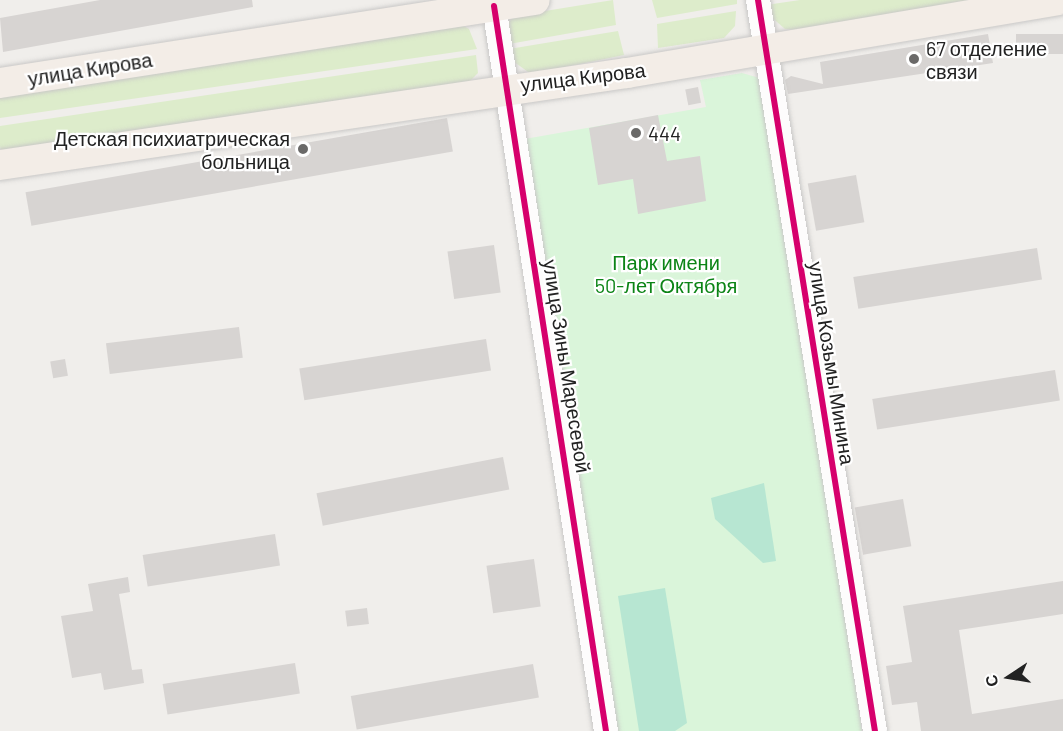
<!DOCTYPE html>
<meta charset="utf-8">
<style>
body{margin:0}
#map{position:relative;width:1063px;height:731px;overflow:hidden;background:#f0eeeb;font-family:Barlow,sans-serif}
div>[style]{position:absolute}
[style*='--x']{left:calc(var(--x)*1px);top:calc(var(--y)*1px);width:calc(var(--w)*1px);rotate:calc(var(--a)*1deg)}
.grass>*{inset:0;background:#ddeccb}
.park>*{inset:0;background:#daf5da}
.pitch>*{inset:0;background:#b7e6d2}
.building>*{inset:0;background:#d7d4d2;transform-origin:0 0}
.roads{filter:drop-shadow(0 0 2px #c9c8c7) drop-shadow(0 0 2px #c9c8c7)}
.minor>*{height:24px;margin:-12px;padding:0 12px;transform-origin:12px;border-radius:12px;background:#fdfcfc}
.major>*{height:30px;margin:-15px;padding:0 15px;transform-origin:15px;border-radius:15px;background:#f3ede7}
.cycleway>*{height:6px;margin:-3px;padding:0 3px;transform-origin:3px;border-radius:3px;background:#d6006c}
.dots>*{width:16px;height:16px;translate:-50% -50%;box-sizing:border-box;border:3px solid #fff;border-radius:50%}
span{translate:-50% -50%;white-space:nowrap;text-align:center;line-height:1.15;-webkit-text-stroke:4.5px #fff;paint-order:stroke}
.poi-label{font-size:20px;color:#222}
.left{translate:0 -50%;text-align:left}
.right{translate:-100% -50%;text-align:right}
.street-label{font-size:20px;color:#222}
.park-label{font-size:20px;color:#0c8416}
.north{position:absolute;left:979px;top:647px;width:60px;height:60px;-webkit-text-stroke:4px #fff;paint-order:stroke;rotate:258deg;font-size:16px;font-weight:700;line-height:24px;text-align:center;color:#222}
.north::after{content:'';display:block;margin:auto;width:21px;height:27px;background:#222;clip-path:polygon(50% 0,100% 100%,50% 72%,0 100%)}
</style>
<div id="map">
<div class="grass">
<div style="clip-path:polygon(613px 0,616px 25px,509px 44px,508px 23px,514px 16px)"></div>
<div style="clip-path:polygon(652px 0,737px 0,737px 4px,657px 18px)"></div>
<div style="clip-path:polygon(800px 0,986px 0,797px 30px,785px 29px,769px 15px,766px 5px)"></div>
<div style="clip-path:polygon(736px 11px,735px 26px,724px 38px,658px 48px,657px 24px)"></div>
<div style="clip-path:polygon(460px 24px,469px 29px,477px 49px,0 118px,0 92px)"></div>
<div style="clip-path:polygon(618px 31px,624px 55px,531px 74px,510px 59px,509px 49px)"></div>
<div style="clip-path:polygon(476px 55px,478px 73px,466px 85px,2px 156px,0 146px,0 126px)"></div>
</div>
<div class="park">
<div style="clip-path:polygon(742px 73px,763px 79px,862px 731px,610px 731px,519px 140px,706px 107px,700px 80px)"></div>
</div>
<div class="pitch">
<div style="clip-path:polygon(764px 483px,776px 561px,763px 563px,715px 519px,711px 498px)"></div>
<div style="clip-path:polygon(665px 588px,687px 723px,675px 731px,639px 731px,618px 596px)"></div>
</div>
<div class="building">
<div style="clip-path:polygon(100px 0,252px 0,253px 7px,3px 52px,0 18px)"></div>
<div style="clip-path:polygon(988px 34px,993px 63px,788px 94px,785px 80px,791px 76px,823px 84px,820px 62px)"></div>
<div style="left:1063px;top:34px;width:20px;height:47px;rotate:90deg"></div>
<div style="left:698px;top:87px;width:16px;height:13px;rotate:79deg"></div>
<div style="clip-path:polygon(658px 115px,667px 161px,700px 156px,706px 201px,638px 214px,633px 179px,598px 185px,589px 128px)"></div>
<div style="left:447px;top:118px;width:34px;height:428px;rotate:80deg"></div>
<div style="left:856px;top:175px;width:48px;height:49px;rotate:80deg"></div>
<div style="left:494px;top:245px;width:48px;height:47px;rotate:82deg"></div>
<div style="left:1037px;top:248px;width:32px;height:186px;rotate:81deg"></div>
<div style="left:239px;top:327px;width:31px;height:134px;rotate:83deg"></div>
<div style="left:486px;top:339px;width:32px;height:189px;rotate:81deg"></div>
<div style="left:65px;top:359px;width:17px;height:15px;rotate:80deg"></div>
<div style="left:1055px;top:370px;width:31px;height:185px;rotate:81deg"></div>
<div style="left:503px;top:457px;width:33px;height:190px;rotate:79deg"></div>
<div style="left:903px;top:499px;width:48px;height:49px;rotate:80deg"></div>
<div style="left:275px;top:534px;width:32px;height:134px;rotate:81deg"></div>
<div style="left:534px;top:559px;width:48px;height:48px;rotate:82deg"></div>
<div style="clip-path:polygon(128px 577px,130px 592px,119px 594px,132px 670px,142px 669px,144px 683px,104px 690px,101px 673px,72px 678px,61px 616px,93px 611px,88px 584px)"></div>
<div style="clip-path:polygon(1063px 581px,1063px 614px,959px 630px,972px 714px,1063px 699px,1063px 731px,921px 731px,917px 702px,892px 705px,886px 666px,912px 662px,903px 606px)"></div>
<div style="left:367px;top:608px;width:16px;height:22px;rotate:83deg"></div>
<div style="left:295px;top:663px;width:31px;height:134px;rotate:81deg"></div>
<div style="left:533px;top:664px;width:34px;height:185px;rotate:80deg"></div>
</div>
<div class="roads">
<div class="minor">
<div style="--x:758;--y:0;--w:740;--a:80.91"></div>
<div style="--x:494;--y:6;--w:734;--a:81.22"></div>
</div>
<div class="major">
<div style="--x:0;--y:83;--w:541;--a:-8.82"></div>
<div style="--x:0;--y:165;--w:634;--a:-8.35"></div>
<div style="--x:627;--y:73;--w:437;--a:-9.6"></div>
</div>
</div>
<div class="cycleway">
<div style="--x:758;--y:0;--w:740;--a:80.91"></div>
<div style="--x:494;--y:6;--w:734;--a:81.22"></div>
</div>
<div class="dots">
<div style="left:914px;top:59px;background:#6a6968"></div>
<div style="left:636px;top:133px;background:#6a6968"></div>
<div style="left:303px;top:149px;background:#6a6968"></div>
</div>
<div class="poi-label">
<span class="left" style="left:926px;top:60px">67 отделение<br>связи</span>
<span class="left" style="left:648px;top:133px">444</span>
<span class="right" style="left:290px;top:150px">Детская психиатрическая<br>больница</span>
</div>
<div class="street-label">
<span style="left:90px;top:69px;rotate:-9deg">улица Кирова</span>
<span style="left:583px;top:77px;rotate:-7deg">улица Кирова</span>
<span style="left:832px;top:363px;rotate:81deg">улица Козьмы Минина</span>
<span style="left:567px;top:366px;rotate:81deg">улица Зины Маресевой</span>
</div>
<div class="park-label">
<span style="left:666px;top:274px">Парк имени<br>50-лет Октября</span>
</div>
<div class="north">С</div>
</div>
